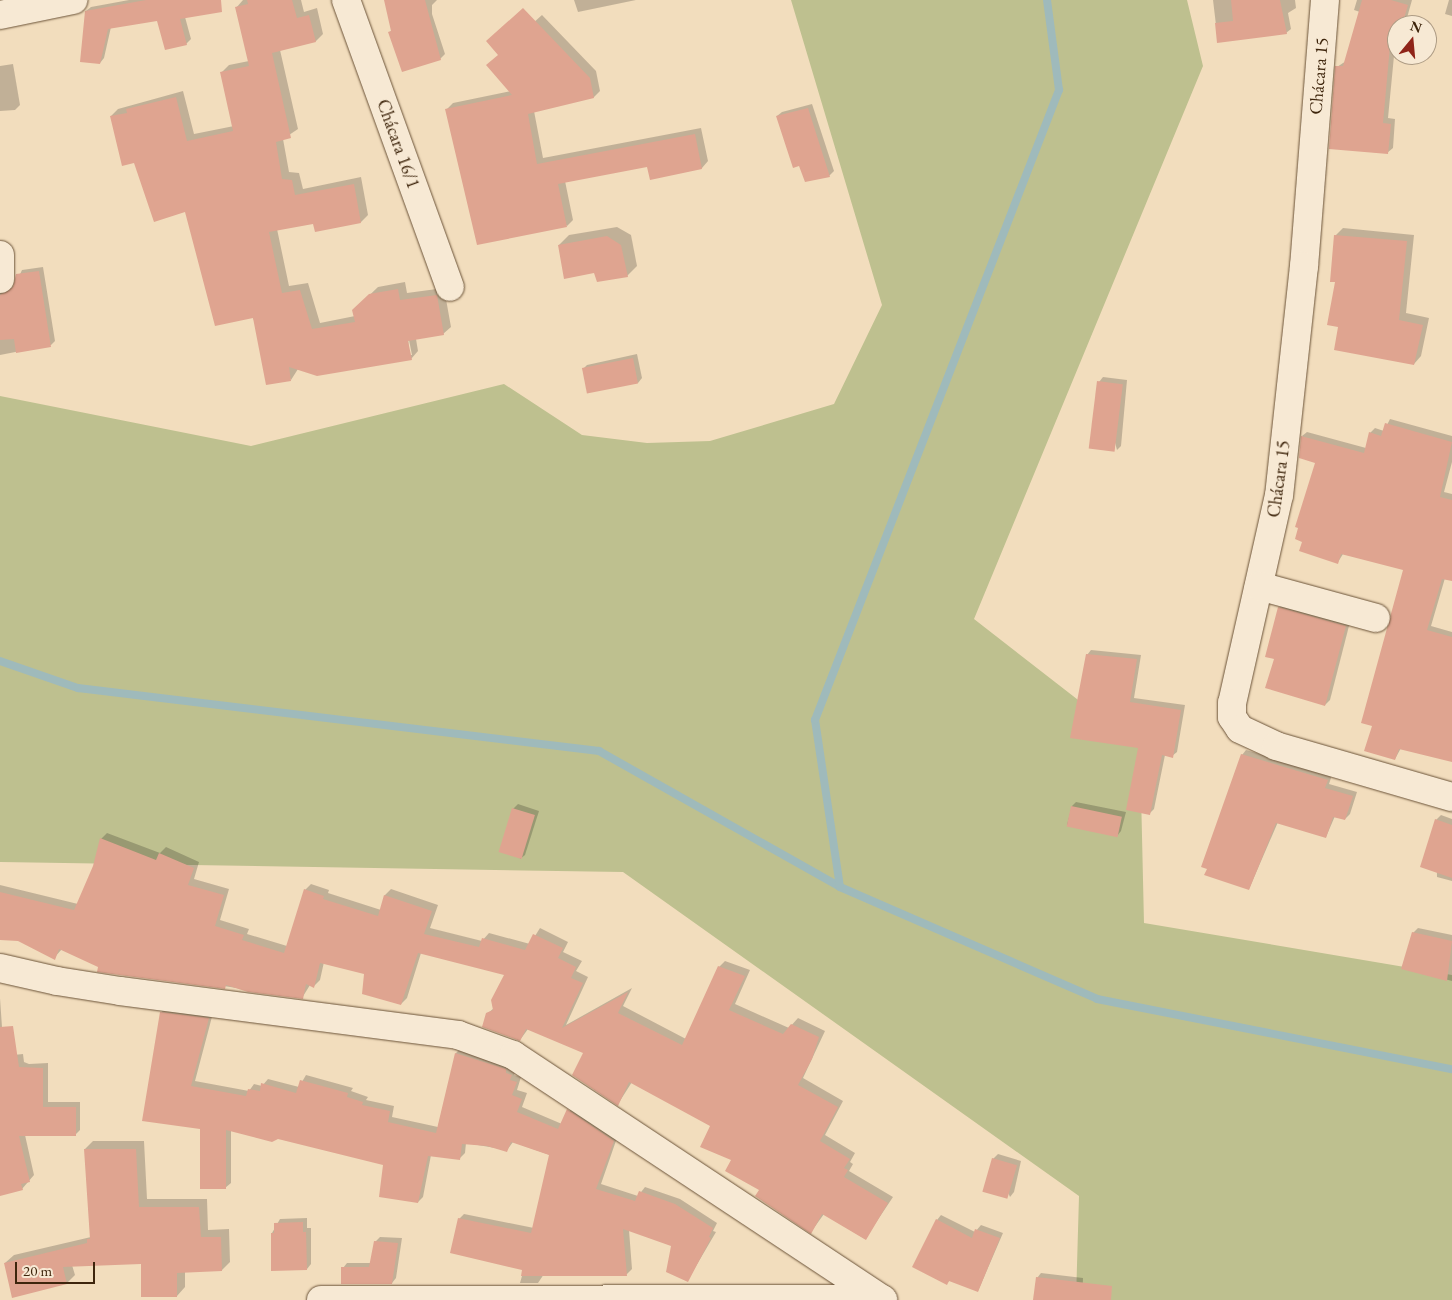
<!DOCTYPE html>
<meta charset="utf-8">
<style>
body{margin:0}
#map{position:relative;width:1452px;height:1300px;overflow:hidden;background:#f2ddbd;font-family:"EB Garamond",serif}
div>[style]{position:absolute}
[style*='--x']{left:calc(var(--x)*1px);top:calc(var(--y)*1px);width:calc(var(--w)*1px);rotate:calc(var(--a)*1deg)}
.green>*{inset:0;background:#bec08f}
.shadow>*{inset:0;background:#0003}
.stream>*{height:8px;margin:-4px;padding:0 4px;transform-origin:4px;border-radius:4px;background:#9fbabb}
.building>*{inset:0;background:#dfa490;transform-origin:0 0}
.roads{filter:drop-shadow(0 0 1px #6b5338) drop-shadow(0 0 1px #6b5338)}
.minor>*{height:28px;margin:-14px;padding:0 14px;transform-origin:14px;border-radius:14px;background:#f7e9d4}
span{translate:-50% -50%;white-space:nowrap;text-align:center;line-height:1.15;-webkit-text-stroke:4px #f7e9d4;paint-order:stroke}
.street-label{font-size:18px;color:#3e250c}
.north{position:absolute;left:1387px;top:15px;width:50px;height:50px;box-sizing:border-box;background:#f7e9d4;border:1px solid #ad9b84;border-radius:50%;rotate:17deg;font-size:14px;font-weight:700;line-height:20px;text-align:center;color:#3e250c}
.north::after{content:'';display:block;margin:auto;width:18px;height:22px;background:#8f2418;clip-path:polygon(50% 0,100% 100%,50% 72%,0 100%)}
.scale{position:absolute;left:15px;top:1262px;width:80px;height:22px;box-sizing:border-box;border:2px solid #3e250c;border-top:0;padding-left:6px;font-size:15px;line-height:18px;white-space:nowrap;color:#3e250c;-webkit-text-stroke:4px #f7e9d4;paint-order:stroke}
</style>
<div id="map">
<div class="green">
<div style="clip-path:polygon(791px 0,1187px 0,1203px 66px,974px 619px,1140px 748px,1144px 923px,1452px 975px,1452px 1300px,1076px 1300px,1079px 1196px,623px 872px,0 862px,0 396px,251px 446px,504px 384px,582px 435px,647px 443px,710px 441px,834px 404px,882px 305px)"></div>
</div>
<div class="shadow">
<div style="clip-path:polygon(129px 0,198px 0,185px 17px,191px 39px,186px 44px,158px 20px,111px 27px,104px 58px,100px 63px,86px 11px,91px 7px)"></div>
<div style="clip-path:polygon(evenodd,243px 0,301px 0,304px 12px,317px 8px,323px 34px,316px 41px,280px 50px,298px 129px,283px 139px,289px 172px,299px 173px,303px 189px,361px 177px,368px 215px,361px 222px,314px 222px,277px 229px,289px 286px,308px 283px,320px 323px,355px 316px,354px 310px,378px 287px,405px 282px,407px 293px,444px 288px,451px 327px,443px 334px,416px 339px,418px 351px,411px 359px,298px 369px,291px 380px,186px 210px,135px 161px,111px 116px,118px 109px,183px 91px,194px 134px,234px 126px,221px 73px,229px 65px,249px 61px,236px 8px,243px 0,408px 335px,412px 355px,409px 355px,408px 335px)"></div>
<div style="clip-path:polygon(386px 0,437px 0,432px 5px,432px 14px,445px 54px,440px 59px,390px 32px,392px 30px)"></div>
<div style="clip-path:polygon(574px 0,636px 0,578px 12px)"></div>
<div style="clip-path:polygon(1213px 0,1295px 0,1296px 8px,1288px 13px,1291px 29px,1286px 33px,1218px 42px)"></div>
<div style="clip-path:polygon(1357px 0,1412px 0,1405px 25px,1397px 25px,1388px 118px,1395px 119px,1393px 148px,1387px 153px,1337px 67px,1346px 61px,1360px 12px,1354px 10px)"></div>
<div style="clip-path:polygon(1449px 0,1452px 0,1452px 16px,1445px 14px)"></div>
<div style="clip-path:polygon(542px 15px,596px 71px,600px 91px,594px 97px,534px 111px,543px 158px,701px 128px,708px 161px,702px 168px,651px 178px,648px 165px,565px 181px,573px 220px,567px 226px,447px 109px,453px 103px,511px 91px,522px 33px)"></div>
<div style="clip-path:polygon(13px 64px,20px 105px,15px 110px,0 111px,0 66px)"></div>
<div style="clip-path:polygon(812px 104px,834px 171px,829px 176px,777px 116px,782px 112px)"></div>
<div style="clip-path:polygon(617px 227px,631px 235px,637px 266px,627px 276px,595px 272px,559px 245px,569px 235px)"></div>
<div style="clip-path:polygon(1343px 228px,1414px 235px,1406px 313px,1429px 318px,1421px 356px,1414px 364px,1337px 281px,1335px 236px)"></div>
<div style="clip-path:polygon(43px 267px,55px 341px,51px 345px,0 355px,0 289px,6px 291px,15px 285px,22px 270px)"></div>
<div style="clip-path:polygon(637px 354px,642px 378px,638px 383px,583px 369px,587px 365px)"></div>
<div style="clip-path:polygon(1103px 377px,1127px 380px,1121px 446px,1117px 450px,1099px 382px)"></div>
<div style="clip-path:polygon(1390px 419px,1452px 436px,1452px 462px,1444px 492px,1452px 494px,1452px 578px,1445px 578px,1431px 626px,1452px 632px,1452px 760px,1401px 748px,1395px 759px,1374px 725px,1405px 569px,1343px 554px,1338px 562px,1316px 462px,1302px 436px,1307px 432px,1366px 448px,1370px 433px,1375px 428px,1384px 431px)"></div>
<div style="clip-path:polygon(1283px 603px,1350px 622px,1330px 700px,1325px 705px,1279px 608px)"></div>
<div style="clip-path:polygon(1091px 650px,1141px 655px,1134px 698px,1185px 705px,1177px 752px,1172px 756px,1165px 755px,1154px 809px,1150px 813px,1140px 747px,1087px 655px)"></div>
<div style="clip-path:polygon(1246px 750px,1332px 775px,1329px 784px,1357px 792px,1350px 814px,1345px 819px,1335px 816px,1326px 837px,1278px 822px,1249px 889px,1242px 755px)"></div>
<div style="clip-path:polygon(1076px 802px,1126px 812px,1121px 831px,1117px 836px,1067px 825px,1072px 806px)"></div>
<div style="clip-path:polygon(518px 804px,539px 811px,525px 855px,520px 859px,513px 809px)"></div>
<div style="clip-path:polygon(1441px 815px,1452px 819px,1452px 881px,1437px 877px,1436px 820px)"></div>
<div style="clip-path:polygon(107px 833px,160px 853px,166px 847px,199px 862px,194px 879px,229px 889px,220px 920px,249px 929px,247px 934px,287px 946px,305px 890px,311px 884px,329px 890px,328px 893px,381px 910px,385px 895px,391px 889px,438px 905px,430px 928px,482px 941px,489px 933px,530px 944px,540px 928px,568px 942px,563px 952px,582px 961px,576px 971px,588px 977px,566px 1025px,632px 988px,623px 1006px,686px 1039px,719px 967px,725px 961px,750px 970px,735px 1004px,789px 1028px,798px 1018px,825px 1031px,803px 1078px,843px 1101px,825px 1135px,855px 1153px,850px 1162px,853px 1164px,849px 1171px,893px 1197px,865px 1239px,824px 1214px,811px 1232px,760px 1190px,733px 1160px,712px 1125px,632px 1082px,618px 1104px,584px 1052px,528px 1029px,520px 1040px,487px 1014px,494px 1008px,506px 974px,421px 953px,407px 998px,401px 1004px,365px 973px,324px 962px,320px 980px,314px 986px,310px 985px,302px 998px,100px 967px,62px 949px,54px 958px,18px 940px,0 938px,0 885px,78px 904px,94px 866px,101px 839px)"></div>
<div style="clip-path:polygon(1418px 928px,1452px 935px,1452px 981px,1403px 968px,1413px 933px)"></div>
<div style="clip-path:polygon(0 998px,4px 1056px,23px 1054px,24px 1062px,29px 1064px,48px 1063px,48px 1102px,80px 1102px,80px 1130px,75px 1135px,25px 1135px,34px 1175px,22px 1189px,0 1195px)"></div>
<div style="clip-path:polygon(166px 1007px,213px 1013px,195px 1081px,249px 1091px,254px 1084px,262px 1086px,268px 1079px,299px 1087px,306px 1075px,353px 1088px,351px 1091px,368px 1097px,366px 1100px,394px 1106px,392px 1117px,438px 1127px,456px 1053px,461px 1048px,516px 1070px,514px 1075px,521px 1077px,517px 1090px,527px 1093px,522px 1107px,562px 1124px,573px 1105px,618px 1135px,601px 1184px,638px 1196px,645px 1187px,680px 1199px,717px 1223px,713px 1231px,716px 1232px,689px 1278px,673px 1245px,629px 1230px,632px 1269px,627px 1274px,544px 1274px,538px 1283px,520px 1283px,524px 1269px,459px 1219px,464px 1214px,534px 1228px,550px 1155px,513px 1142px,507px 1150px,466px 1143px,465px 1153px,460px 1158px,431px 1155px,423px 1197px,418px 1202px,384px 1164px,278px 1138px,231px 1130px,231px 1183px,225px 1188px,161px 1013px)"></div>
<div style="clip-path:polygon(93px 1141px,144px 1141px,147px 1199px,207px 1199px,208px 1230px,229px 1229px,230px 1262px,222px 1270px,185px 1271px,185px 1287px,177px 1296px,142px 1262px,72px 1265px,75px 1275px,67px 1283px,5px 1263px,14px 1255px,91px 1237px,85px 1149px)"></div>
<div style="clip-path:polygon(998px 1154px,1021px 1161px,1014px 1192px,1010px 1197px,993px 1159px)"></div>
<div style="clip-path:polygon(941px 1215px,975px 1232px,981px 1225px,1003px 1233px,978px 1291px,950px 1280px,947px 1283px,937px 1220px)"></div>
<div style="clip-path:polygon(307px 1218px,307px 1228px,311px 1228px,311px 1264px,307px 1269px,272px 1233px,280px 1219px)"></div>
<div style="clip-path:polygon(380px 1237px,402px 1238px,396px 1278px,392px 1283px,343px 1268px,347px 1263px,371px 1263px,375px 1242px)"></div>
<div style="clip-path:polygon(1041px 1273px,1083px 1278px,1082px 1300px,1034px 1300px,1037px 1278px)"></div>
</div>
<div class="stream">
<div style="--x:0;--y:661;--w:83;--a:19.1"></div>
<div style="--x:78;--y:688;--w:525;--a:6.89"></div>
<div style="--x:599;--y:751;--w:277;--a:29.4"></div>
<div style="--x:840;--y:887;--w:280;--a:23.5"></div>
<div style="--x:1097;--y:999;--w:362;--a:11.2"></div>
<div style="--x:840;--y:887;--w:169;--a:-98.5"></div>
<div style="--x:815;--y:720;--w:676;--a:-68.83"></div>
<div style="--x:1059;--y:90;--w:91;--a:-97.6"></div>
</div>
<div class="building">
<div style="clip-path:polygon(146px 0,221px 0,222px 12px,180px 19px,187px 45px,165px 50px,157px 21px,108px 29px,100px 64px,80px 62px,85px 11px)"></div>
<div style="clip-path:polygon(247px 0,292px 0,297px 18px,309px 15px,316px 42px,272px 53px,291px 138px,276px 142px,282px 179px,292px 180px,295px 195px,354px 184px,361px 223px,315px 232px,313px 224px,269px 232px,282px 293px,300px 290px,312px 329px,355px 322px,352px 310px,369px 294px,398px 289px,400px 300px,437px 295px,444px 335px,408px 341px,412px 360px,317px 376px,289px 367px,291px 381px,266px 385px,253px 318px,215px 326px,185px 212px,154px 222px,134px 163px,122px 166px,110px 116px,127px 113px,126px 109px,176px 97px,187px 141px,233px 131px,220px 72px,249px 66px,235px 7px,248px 4px)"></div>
<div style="clip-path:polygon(384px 0,425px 0,441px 60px,402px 72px,388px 32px,391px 31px)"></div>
<div style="clip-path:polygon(1231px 0,1280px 0,1287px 34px,1217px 43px,1215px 23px,1233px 21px)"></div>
<div style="clip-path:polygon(1362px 0,1391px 0,1408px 5px,1402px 25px,1397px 25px,1395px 48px,1390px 46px,1383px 123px,1391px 124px,1388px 154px,1329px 149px,1335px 66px,1343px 66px)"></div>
<div style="clip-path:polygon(523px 8px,590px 78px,594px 98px,528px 114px,537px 164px,695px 134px,702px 169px,650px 180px,647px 167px,558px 184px,567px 227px,477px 245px,445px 109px,512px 95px,486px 65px,498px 55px,486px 41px)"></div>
<div style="clip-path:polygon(808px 108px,830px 177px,805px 182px,799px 166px,793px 168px,776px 116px)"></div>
<div style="clip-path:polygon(1334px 235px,1407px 241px,1399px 320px,1423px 325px,1414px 365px,1334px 350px,1338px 327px,1327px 325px,1335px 282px,1330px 282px)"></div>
<div style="clip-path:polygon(607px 236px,621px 245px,628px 277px,597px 282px,594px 273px,564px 279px,558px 245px)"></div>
<div style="clip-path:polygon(39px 271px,51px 347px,16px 353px,14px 339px,0 340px,0 295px,13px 287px,16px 274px)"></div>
<div style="left:633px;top:358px;width:26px;height:52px;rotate:79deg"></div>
<div style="left:1097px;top:381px;width:26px;height:68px;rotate:7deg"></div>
<div style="clip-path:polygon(1385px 423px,1452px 442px,1440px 497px,1452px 500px,1452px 581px,1442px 579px,1427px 630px,1452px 637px,1452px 762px,1399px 749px,1395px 760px,1364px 751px,1372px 726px,1361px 723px,1403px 570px,1341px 554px,1338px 564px,1299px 551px,1302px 542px,1295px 539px,1298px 528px,1295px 527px,1315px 463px,1299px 458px,1301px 436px,1364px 453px,1369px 432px,1381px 436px)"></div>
<div style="clip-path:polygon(1278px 607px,1346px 626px,1325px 706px,1265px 688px,1274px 659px,1265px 657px)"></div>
<div style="clip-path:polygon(1086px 654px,1137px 659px,1130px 702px,1181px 710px,1173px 758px,1162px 755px,1150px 815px,1126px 810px,1138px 748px,1070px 738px)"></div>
<div style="clip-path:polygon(1241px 754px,1328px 780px,1325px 788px,1353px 796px,1345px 820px,1333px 817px,1326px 838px,1276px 823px,1249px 890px,1204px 875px,1207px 869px,1201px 867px)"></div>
<div style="left:1071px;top:806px;width:52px;height:21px;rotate:12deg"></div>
<div style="left:512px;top:808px;width:24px;height:46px;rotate:17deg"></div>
<div style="clip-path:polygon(1435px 819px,1452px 825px,1452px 878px,1420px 867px)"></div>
<div style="clip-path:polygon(100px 838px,156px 860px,159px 853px,194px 868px,188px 885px,224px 895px,215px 926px,244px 935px,242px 940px,284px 953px,304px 889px,324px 896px,323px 899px,378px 916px,384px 895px,432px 911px,424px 934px,479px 947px,482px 938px,525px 950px,533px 934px,563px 948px,558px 958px,576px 967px,571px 978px,583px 983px,562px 1028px,628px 992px,618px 1013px,682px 1045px,718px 966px,745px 976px,729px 1010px,783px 1034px,791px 1024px,819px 1037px,812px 1059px,798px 1085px,838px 1107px,820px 1141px,850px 1159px,844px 1168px,848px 1170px,844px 1177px,888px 1203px,866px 1240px,822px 1214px,811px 1234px,755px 1196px,759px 1190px,725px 1171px,731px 1160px,700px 1147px,710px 1126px,629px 1082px,618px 1106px,572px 1075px,583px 1053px,526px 1029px,520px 1041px,482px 1027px,486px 1013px,493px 1010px,491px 1000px,504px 975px,418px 953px,401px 1005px,362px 994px,364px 974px,320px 963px,314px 988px,306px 984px,303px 999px,248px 992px,226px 985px,225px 989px,97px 972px,98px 967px,59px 949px,55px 960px,18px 941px,0 940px,0 892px,74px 910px,93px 866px)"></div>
<div style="clip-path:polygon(1412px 932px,1452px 941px,1447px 981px,1401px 969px)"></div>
<div style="clip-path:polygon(160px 1012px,209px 1018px,191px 1086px,246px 1096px,248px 1089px,260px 1091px,261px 1083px,296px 1093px,300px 1080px,348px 1093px,347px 1097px,363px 1102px,362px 1105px,390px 1111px,388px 1122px,436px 1133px,455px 1053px,506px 1069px,506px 1073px,512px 1075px,510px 1080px,517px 1082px,512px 1095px,522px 1099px,517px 1112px,558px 1129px,567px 1109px,614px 1141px,596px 1189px,635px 1201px,639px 1191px,675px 1204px,713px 1228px,709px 1237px,711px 1238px,688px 1282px,666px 1272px,671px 1246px,623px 1229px,627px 1276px,521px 1276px,522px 1270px,450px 1253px,458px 1218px,531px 1233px,549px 1155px,511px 1142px,507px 1152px,487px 1146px,462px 1144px,460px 1160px,428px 1156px,418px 1203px,379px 1197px,383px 1165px,278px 1139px,272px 1142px,226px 1130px,226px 1189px,200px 1189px,200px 1129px,142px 1121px)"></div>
<div style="clip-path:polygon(13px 1026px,19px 1067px,43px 1068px,43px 1107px,76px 1107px,76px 1136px,19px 1136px,30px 1182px,21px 1184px,23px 1190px,0 1196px,0 1027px)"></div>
<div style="clip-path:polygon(84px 1149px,136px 1149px,139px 1207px,199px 1207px,201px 1237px,221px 1237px,222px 1271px,177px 1273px,177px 1297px,141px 1297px,141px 1264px,63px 1267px,67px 1284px,12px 1298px,4px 1263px,87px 1243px,87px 1239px,90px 1239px)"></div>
<div style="left:992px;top:1158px;width:26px;height:35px;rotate:16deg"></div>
<div style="clip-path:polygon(936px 1219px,972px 1238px,975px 1229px,1000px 1238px,978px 1292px,949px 1281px,947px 1285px,912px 1267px)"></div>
<div style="clip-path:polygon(303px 1222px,303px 1232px,306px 1232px,307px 1270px,271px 1271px,271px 1233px,274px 1233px,274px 1223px)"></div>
<div style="clip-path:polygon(374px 1241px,398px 1243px,392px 1284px,341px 1284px,341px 1267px,369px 1267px)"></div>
<div style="clip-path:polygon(1036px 1277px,1112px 1286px,1111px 1300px,1033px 1300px)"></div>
</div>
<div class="roads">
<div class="minor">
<div style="--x:346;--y:0;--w:305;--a:70.1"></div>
<div style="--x:1325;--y:0;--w:267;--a:94.5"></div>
<div style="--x:1304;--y:266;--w:230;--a:96.2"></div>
<div style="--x:1279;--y:495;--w:213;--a:102.7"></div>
<div style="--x:1232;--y:703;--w:14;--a:90"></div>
<div style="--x:1232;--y:717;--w:14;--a:56"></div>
<div style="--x:1240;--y:729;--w:40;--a:25"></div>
<div style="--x:1276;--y:746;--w:183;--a:16.2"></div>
<div style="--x:0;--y:15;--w:75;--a:-11.6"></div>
<div style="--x:0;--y:255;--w:24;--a:90"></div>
<div style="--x:1259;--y:586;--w:121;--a:15.3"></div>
<div style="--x:0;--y:968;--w:58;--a:12.8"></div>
<div style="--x:57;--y:981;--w:64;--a:9"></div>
<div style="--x:120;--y:991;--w:341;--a:7.4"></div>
<div style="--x:458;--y:1035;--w:59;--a:20"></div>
<div style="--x:513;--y:1055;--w:444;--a:33.5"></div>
<div style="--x:321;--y:1300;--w:561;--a:-0.1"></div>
</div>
</div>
<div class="street-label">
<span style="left:1319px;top:76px;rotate:-85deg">Chácara 15</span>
<span style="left:398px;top:144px;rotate:70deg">Chácara 16/1</span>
<span style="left:1279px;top:479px;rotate:-82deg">Chácara 15</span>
</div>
<div class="north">N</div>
<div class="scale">20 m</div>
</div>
